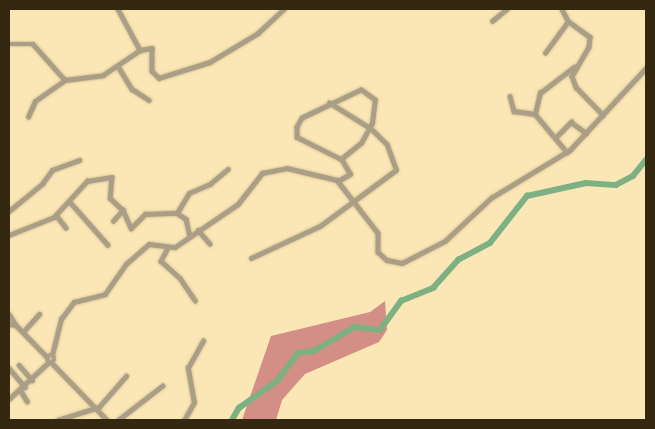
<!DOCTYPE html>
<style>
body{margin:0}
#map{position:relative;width:655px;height:429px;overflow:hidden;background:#fbe6b5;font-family:"Space Grotesk",sans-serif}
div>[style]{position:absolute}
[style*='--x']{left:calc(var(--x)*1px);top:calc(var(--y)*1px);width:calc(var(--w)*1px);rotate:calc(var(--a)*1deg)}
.forest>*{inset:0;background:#d38e86}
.river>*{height:5.5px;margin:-2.75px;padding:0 2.75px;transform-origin:2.75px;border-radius:2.75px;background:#7db083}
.roads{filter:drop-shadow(0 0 1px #d7c497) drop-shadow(0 0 1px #d7c497)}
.minor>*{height:4.5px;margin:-2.25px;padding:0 2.25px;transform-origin:2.25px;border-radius:2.25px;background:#aa9f86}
.minor>.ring{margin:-2.25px;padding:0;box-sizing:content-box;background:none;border:4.5px solid #aa9f86;border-radius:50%}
span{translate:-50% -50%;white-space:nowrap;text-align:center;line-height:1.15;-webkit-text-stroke:4px #fff;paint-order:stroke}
.frame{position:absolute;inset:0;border:10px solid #342910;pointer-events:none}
</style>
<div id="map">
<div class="forest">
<div style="clip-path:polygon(385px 301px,387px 330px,379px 342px,305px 374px,282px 400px,276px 420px,242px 420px,271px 336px,370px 312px)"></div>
</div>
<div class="river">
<div style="--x:232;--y:420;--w:14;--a:-60"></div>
<div style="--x:239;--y:408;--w:47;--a:-35.4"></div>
<div style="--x:277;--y:381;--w:35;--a:-53"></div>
<div style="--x:298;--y:353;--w:16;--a:-7"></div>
<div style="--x:314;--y:351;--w:48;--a:-30.3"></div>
<div style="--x:355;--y:327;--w:25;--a:7"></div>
<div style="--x:380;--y:330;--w:36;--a:-54"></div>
<div style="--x:401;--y:301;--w:35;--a:-22"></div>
<div style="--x:433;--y:288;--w:38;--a:-48"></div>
<div style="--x:458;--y:260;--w:36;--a:-28"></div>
<div style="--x:490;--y:243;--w:60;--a:-51.8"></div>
<div style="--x:527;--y:196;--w:60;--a:-12.4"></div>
<div style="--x:586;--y:183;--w:30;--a:4"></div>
<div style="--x:616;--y:185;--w:19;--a:-28"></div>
<div style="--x:633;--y:176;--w:21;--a:-51"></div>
</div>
<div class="roads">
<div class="minor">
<div style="--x:118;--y:9;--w:47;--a:61.8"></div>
<div style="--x:562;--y:9;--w:13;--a:63"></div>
<div style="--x:568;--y:21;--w:27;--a:36"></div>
<div style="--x:590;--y:37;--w:10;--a:96"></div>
<div style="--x:589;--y:47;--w:34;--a:120"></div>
<div style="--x:572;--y:76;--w:12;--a:70"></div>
<div style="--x:576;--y:87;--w:39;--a:46"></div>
<div style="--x:492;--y:21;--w:19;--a:-39"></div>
<div style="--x:9;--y:44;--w:24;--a:0"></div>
<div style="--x:33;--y:44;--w:48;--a:48.4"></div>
<div style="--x:65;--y:80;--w:38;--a:-7"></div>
<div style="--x:103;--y:75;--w:45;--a:-34"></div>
<div style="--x:140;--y:50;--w:12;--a:-9"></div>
<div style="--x:152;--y:48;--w:23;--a:90"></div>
<div style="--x:152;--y:71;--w:10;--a:45"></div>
<div style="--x:159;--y:78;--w:53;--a:-17.4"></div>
<div style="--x:210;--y:62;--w:56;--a:-31.1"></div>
<div style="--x:258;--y:33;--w:35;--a:-43"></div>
<div style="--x:545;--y:53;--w:39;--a:-54"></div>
<div style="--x:118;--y:66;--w:27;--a:59"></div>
<div style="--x:132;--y:89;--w:20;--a:33"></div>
<div style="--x:510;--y:96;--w:16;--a:75"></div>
<div style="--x:514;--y:111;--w:21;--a:8"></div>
<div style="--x:535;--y:114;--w:50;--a:49.9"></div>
<div style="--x:535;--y:114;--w:22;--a:-77"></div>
<div style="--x:540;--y:93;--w:43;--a:-37.4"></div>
<div style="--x:28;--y:117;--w:17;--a:-66"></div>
<div style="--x:35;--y:101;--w:37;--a:-35"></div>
<div style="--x:555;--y:138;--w:23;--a:-45"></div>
<div style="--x:571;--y:122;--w:19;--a:36"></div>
<div style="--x:338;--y:181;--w:14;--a:-30"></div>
<div style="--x:350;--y:174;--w:17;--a:-121"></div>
<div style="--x:341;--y:159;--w:26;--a:-39"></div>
<div style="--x:361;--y:143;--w:23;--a:-61"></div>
<div style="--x:372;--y:123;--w:23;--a:-83"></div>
<div style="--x:375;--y:100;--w:17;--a:-144"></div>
<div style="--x:361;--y:90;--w:65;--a:154.6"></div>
<div style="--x:302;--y:118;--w:10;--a:119"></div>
<div style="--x:297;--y:127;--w:10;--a:90"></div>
<div style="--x:297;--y:137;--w:49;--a:26.6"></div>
<div style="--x:70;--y:202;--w:57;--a:48.5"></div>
<div style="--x:9;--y:211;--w:43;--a:-39.3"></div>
<div style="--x:42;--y:184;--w:17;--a:-54"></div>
<div style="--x:52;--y:170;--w:29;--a:-20"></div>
<div style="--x:177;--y:213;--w:23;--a:-59"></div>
<div style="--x:189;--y:193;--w:23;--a:-23"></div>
<div style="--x:210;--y:184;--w:23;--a:-40"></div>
<div style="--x:56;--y:215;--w:16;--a:52"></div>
<div style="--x:113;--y:221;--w:15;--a:-48"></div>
<div style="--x:198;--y:230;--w:18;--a:49"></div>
<div style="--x:9;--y:235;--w:48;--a:-21.8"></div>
<div style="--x:54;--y:217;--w:49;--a:-47.5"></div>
<div style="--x:87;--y:181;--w:25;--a:-9"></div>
<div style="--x:112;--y:177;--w:21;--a:95"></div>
<div style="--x:110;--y:198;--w:18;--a:43"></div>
<div style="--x:123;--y:210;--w:20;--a:66"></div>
<div style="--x:131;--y:228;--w:20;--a:-45"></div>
<div style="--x:145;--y:214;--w:32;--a:-2"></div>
<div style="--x:177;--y:213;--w:11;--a:34"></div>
<div style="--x:186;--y:219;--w:17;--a:77"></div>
<div style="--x:168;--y:248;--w:15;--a:118"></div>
<div style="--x:161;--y:261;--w:25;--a:42"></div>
<div style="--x:180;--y:278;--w:27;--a:56"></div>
<div style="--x:251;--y:258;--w:76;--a:-24.9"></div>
<div style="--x:320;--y:226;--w:94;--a:-36.4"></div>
<div style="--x:396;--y:170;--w:27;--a:-110"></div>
<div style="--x:387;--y:145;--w:23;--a:-135"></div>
<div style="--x:371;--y:129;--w:49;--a:-148.2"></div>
<div style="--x:9;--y:314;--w:13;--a:58"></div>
<div style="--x:9;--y:324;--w:7;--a:8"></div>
<div style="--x:16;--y:325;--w:45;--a:45.9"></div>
<div style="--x:23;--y:332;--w:24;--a:-48"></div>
<div class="ring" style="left:47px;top:355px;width:3.5px;height:3.5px"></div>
<div style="--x:52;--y:355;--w:37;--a:-76"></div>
<div style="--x:61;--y:319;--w:21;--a:-53"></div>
<div style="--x:74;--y:302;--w:32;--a:-14"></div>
<div style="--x:105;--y:294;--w:37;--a:-55"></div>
<div style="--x:126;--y:264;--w:30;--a:-41"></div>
<div style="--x:149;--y:244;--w:26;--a:7"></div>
<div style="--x:175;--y:247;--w:76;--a:-34.3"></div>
<div style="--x:238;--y:204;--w:39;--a:-52"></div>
<div style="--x:262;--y:173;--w:25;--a:-11"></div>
<div style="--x:287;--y:168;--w:51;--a:13.5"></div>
<div style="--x:337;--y:180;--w:67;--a:52.3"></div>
<div style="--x:378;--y:233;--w:19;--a:90"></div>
<div style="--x:378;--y:252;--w:12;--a:42"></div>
<div style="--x:387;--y:260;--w:15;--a:11"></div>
<div style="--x:402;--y:263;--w:48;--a:-27.1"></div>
<div style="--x:445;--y:241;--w:63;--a:-43.1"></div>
<div style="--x:491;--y:198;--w:92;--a:-31.3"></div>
<div style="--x:570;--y:150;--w:112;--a:-47.2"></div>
<div style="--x:52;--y:363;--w:79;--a:46"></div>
<div style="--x:19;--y:365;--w:20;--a:49"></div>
<div style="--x:9;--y:368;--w:25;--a:50"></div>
<div style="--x:21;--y:391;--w:12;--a:59"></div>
<div style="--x:9;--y:399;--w:54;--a:-42.8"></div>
<div style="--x:58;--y:420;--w:43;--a:-17.6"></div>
<div style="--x:99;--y:407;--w:41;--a:-48.9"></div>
<div style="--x:118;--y:420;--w:56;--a:-37.7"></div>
<div style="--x:184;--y:420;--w:20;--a:-60"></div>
<div style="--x:194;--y:403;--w:36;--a:-100"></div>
<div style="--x:188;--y:368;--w:31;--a:-61"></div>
</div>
</div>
<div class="frame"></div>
</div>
